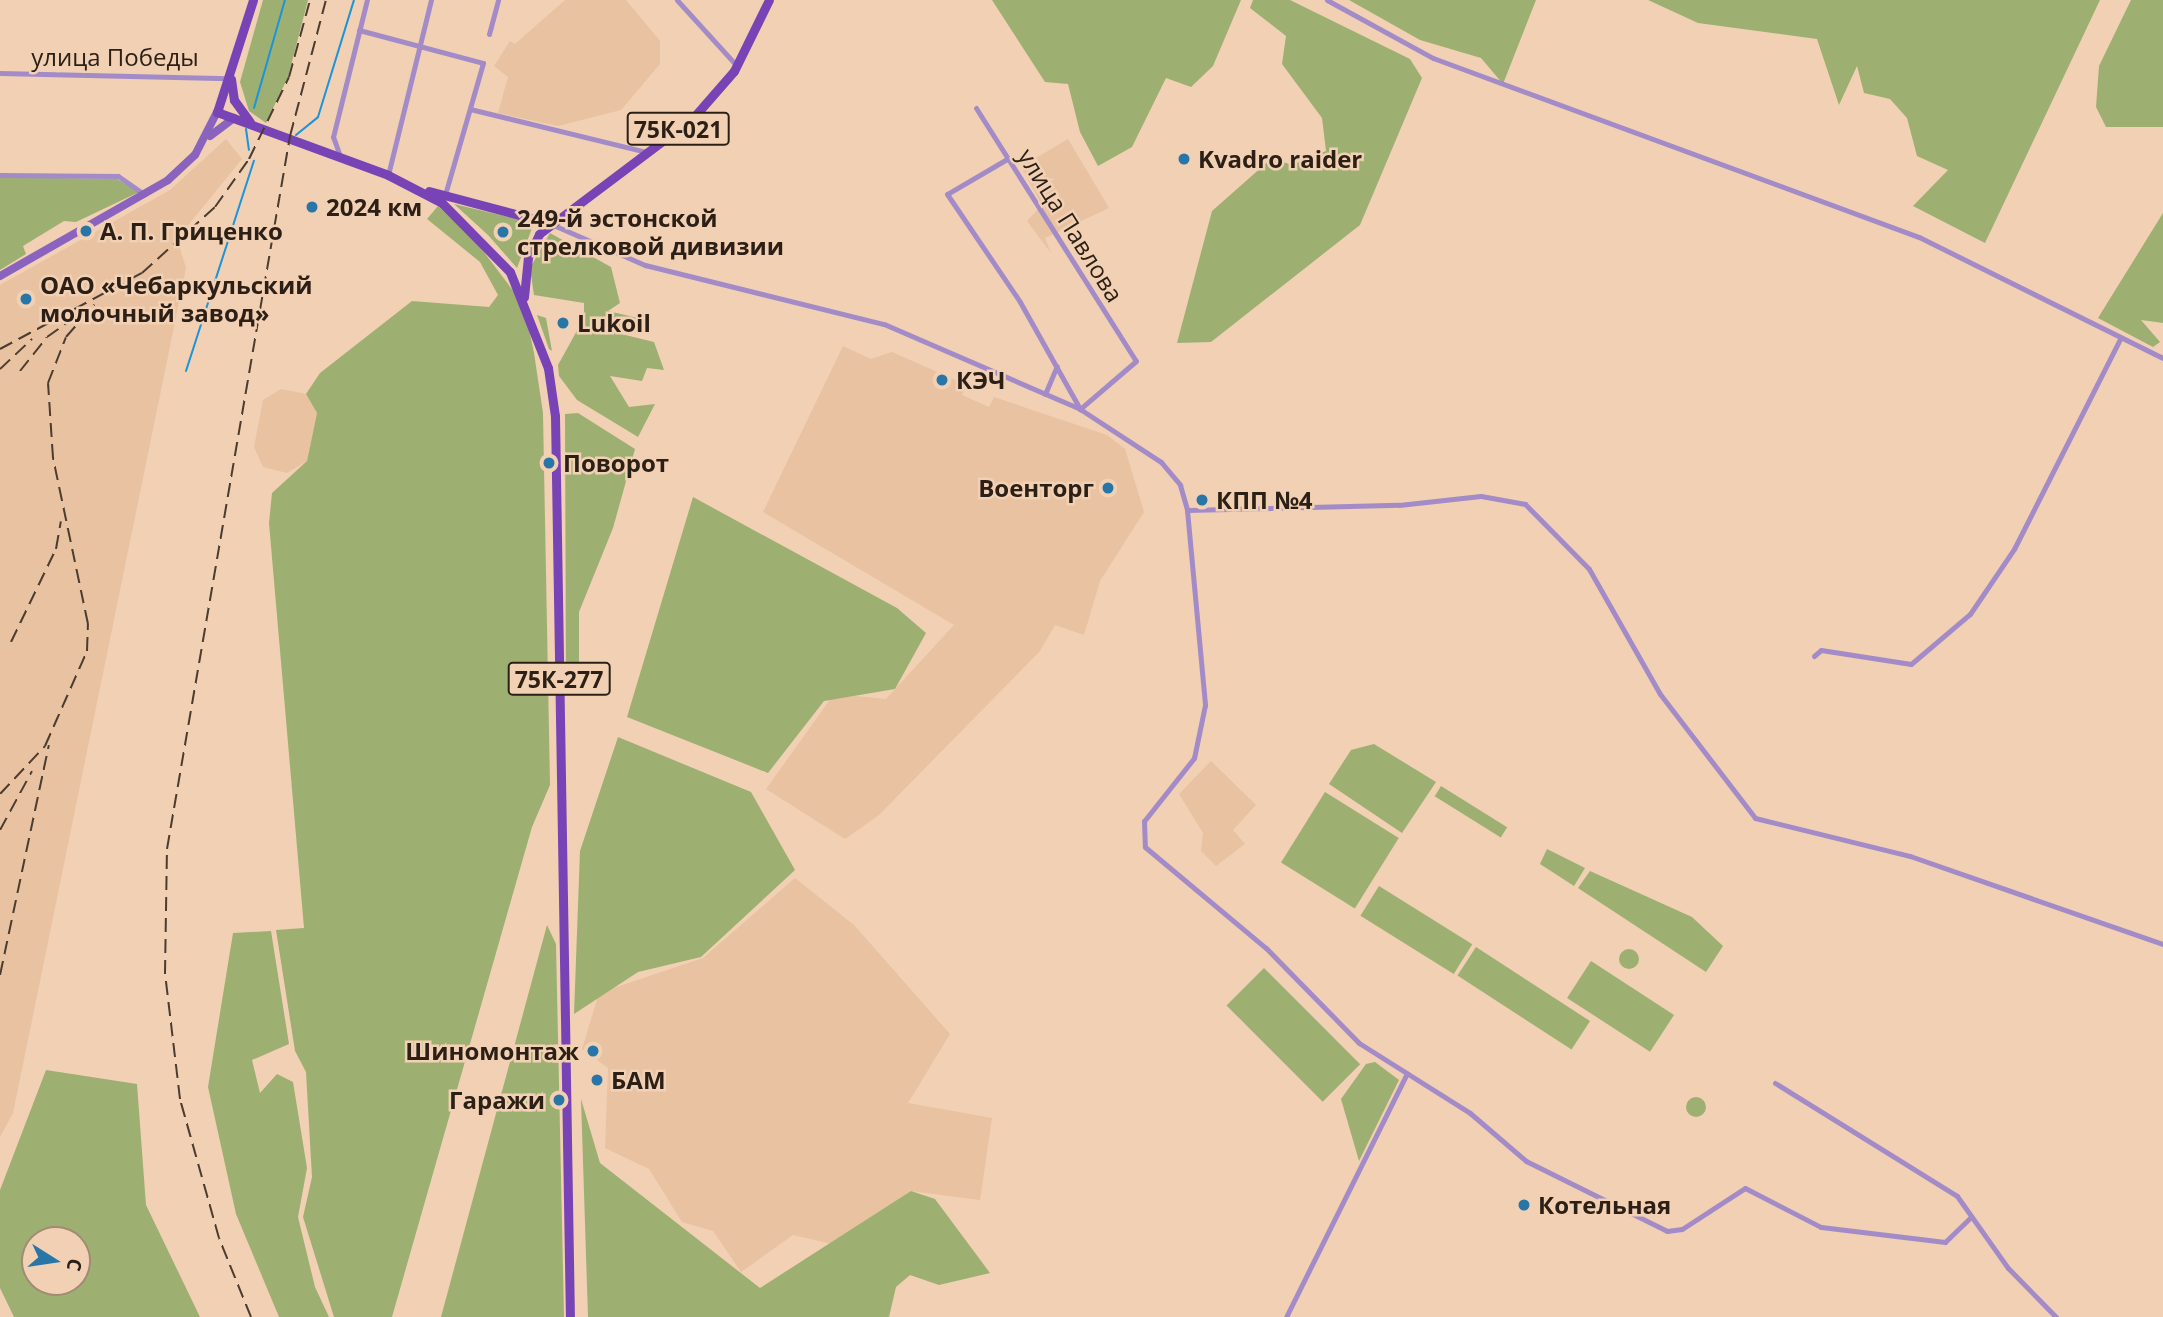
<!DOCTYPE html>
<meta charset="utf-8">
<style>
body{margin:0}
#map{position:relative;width:2163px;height:1317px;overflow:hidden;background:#f1d0b4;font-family:"Open Sans",sans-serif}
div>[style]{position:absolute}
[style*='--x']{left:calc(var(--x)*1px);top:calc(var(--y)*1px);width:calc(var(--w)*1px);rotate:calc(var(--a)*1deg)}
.built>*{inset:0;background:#e8c2a1}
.green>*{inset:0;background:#9db072;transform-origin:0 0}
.round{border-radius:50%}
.stream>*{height:2px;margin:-1px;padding:0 1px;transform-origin:1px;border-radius:1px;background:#1a94db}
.minor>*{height:5px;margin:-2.5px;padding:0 2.5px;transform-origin:2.5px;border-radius:2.5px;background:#a38bc8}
.secondary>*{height:8px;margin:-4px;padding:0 4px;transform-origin:4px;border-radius:4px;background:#8a63be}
.primary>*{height:9px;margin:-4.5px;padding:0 4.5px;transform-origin:4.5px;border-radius:4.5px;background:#7843b5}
.rail>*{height:2px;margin-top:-1px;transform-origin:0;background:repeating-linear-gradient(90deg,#4b3c2f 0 14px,transparent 0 21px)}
.dots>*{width:19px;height:19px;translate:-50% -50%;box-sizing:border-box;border:4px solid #f1d0b4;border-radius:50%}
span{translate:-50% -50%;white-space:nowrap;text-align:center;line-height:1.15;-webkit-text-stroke:5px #f1d0b4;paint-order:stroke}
.shield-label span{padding:2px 5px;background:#f1d0b4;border:2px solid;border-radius:5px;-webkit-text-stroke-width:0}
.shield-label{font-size:23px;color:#2c2016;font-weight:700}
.street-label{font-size:24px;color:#2c2016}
.poi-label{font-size:24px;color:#2c2016;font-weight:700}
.left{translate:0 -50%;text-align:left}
.right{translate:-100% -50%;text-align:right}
.north{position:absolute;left:21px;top:1226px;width:70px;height:70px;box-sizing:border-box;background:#f1d0b4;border:2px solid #a28a75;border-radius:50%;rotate:102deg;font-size:19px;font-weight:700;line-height:28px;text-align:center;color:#2c2016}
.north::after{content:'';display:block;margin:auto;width:24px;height:32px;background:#2875a7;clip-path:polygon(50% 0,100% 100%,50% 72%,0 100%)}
</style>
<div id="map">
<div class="built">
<div style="clip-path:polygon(565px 0,626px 0,660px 41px,660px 64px,621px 110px,558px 126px,498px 113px,508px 77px,494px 66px,510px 41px,515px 44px)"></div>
<div style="clip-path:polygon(226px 139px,242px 159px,177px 239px,186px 268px,13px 1113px,0 1137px,0 285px,170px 190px)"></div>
<div style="clip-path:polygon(1068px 139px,1109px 208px,1045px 238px,1051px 253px,1027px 221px,1042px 205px,1021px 167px)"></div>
<div style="clip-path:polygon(843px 346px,871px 359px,892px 352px,967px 385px,962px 395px,989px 407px,994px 397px,1107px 435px,1125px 449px,1144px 512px,1100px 581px,1084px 635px,1055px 625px,1040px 651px,879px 815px,845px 839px,766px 789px,834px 694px,886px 699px,954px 625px,763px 512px)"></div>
<div style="clip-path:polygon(281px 389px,306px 394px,317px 413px,307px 461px,287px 473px,263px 467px,254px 447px,263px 400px)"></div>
<div style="clip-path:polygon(1211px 761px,1256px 805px,1233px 830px,1245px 844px,1216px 866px,1201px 851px,1203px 833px,1179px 794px)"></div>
<div style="clip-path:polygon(795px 878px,854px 925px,950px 1034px,908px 1103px,992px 1118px,980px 1200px,911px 1191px,832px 1244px,793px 1235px,741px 1272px,713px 1231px,682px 1222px,649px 1169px,605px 1148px,608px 1068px,582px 1049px,599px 993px,703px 958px)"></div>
</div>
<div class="green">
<div style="clip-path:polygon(263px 0,308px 0,288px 77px,266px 123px,249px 111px,240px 82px)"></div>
<div style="clip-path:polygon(992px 0,1241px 0,1213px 66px,1191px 87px,1166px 78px,1132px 147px,1098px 166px,1080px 132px,1068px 84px,1045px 82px)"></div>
<div style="clip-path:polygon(1253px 0,1290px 0,1410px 59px,1422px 78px,1360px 225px,1211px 342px,1177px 343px,1212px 211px,1272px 158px,1292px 165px,1326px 151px,1322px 118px,1282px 64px,1286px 36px,1250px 8px)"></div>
<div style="clip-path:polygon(1349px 0,1536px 0,1503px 84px,1481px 58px,1420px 40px)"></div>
<div style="clip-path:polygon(1648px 0,2100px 0,1985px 243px,1913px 206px,1948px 170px,1917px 156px,1907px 118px,1890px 99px,1864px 93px,1857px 66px,1839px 105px,1817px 39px,1698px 23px)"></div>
<div style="clip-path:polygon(2131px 0,2163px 0,2163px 127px,2106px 127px,2096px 107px,2099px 66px)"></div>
<div style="clip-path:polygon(0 177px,117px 179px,139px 192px,76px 222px,64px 221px,23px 246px,26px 254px,0 270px)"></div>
<div style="clip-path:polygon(454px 204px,534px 223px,517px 268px,488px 235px)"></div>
<div style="clip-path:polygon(438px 206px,474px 239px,524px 305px,534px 353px,543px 413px,550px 785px,532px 827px,392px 1317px,334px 1317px,303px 1217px,312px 1177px,306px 1072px,295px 1051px,276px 930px,304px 928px,269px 523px,272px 493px,307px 461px,317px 413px,306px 394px,320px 373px,412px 301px,489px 307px,498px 295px,480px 262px,427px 219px)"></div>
<div style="clip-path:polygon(2163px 213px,2163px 323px,2141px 320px,2160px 342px,2153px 347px,2098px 318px)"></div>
<div style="clip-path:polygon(550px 233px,611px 267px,620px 303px,608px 311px,646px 320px,613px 332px,654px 342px,664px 370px,647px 368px,642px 381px,610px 376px,629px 407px,655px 404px,638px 437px,577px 400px,559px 376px,558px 365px,584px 318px,584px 303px,534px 295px,530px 268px)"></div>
<div style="clip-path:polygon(537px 315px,546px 318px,552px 351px,549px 349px)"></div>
<div style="clip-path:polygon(578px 413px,635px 449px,613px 528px,579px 612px,579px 691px,566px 690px,565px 414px)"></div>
<div style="clip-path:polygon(693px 497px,897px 608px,926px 633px,895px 689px,824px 701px,768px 773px,627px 717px)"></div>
<div style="clip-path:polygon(618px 737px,751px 792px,795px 870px,701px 957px,638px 972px,574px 1014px,580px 851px)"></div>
<div style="clip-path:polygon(1374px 744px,1436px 782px,1402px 833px,1329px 784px,1351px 750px)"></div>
<div style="left:1441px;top:786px;width:78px;height:12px;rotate:32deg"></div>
<div style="left:1325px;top:792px;width:87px;height:83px;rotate:32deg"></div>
<div style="clip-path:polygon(1547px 849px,1585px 868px,1574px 886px,1540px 864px)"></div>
<div style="clip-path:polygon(1590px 871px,1692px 917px,1723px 946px,1706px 972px,1578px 888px)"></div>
<div style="left:1379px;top:886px;width:110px;height:35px;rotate:32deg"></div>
<div style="clip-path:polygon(547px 925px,556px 944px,564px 1317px,441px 1317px)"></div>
<div style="clip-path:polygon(271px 931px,289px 1044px,252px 1060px,260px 1093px,277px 1074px,293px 1082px,307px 1168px,298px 1217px,315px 1287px,329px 1317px,279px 1317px,236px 1214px,208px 1087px,233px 933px)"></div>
<div style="left:1476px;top:947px;width:136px;height:34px;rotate:33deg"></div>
<div class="round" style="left:1619px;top:949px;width:20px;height:20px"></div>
<div style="left:1591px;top:961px;width:99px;height:44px;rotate:33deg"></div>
<div style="left:1264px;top:968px;width:136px;height:53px;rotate:45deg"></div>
<div style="clip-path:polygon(1375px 1062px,1399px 1080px,1359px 1161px,1341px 1099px,1366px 1064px)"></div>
<div style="clip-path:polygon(evenodd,46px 1070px,137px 1084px,146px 1205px,200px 1317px,14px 1317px,0 1288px,0 1190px,46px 1070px,77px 1240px,77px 1282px,35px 1282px,35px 1240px,77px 1240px)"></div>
<div class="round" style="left:1686px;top:1097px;width:20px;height:20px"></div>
<div style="clip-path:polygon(581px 1099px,600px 1163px,760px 1288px,911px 1191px,935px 1199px,990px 1273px,939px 1285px,910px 1275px,896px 1287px,889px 1317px,588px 1317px)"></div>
</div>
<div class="stream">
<div style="--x:254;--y:108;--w:112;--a:-74"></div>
<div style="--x:246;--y:129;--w:21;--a:82"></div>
<div style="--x:296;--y:135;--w:28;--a:-39"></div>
<div style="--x:318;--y:117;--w:122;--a:-72.9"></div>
<div style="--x:186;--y:371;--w:221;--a:-72.1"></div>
</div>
<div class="minor">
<div style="--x:677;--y:0;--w:89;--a:47.7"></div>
<div style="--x:1327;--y:0;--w:121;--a:28.7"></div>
<div style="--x:1433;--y:58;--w:518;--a:20.22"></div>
<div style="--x:1919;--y:237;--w:272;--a:26.4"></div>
<div style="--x:359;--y:30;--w:128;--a:14.9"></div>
<div style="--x:483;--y:63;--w:137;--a:106.1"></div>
<div style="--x:489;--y:34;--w:35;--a:-75"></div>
<div style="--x:0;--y:73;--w:229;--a:1.3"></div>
<div style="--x:976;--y:108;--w:299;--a:57.7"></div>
<div style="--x:1136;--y:361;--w:74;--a:139.4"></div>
<div style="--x:470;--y:109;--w:181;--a:13.7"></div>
<div style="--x:340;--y:156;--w:20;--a:-110"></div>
<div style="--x:333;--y:137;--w:141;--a:-76.1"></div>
<div style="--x:1007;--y:159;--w:69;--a:149.7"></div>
<div style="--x:947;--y:194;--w:130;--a:55.9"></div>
<div style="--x:1020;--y:302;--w:123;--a:60.7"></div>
<div style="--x:0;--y:175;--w:118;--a:0.5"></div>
<div style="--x:118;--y:176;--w:32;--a:35"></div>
<div style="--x:388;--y:175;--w:180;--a:-76.2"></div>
<div style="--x:551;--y:224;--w:103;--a:23.6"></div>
<div style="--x:645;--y:265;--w:246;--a:13.9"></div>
<div style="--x:884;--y:324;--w:214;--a:23.4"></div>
<div style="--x:1080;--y:409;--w:97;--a:33.2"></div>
<div style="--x:1161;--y:462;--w:30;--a:50"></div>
<div style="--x:1180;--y:485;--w:26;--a:74"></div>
<div style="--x:1187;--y:510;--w:196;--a:84.7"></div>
<div style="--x:1205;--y:705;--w:54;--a:101.7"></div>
<div style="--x:1194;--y:758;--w:80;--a:128.4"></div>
<div style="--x:1144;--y:821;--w:26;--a:88"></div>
<div style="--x:1145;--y:847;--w:158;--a:39.9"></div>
<div style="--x:1266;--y:948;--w:133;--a:45.6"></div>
<div style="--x:1359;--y:1043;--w:131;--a:32.2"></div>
<div style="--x:1470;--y:1113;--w:74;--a:40.6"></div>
<div style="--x:1526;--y:1161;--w:157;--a:26.4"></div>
<div style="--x:1667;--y:1231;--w:15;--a:-8"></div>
<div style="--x:1682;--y:1229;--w:75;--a:-33.1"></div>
<div style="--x:1745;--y:1188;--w:85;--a:27.2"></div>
<div style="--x:1821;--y:1227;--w:125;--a:6.9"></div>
<div style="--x:1945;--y:1242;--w:36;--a:-44"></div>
<div style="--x:1045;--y:394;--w:30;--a:-67"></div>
<div style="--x:1187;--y:510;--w:212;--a:-1.4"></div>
<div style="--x:1399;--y:505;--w:82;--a:-6.3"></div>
<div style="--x:1481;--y:496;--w:45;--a:10.3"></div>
<div style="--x:1525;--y:504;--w:91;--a:45.4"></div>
<div style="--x:1589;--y:569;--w:144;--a:60.4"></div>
<div style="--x:1660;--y:694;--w:156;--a:52.5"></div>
<div style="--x:1755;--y:818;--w:160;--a:13.8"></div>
<div style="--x:1910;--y:856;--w:268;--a:19.2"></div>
<div style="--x:1814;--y:656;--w:9;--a:-41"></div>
<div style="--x:1821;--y:650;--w:91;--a:8.8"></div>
<div style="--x:1911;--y:664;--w:77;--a:-40.3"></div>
<div style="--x:1970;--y:614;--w:78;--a:-55.9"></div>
<div style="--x:2014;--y:549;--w:235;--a:-63.2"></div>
<div style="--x:1775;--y:1083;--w:214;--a:31.8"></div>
<div style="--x:1957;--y:1196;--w:88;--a:54.7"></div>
<div style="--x:2008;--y:1268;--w:69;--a:45.6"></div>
<div style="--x:1286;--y:1317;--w:272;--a:-63.6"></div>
</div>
<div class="secondary">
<div style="--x:210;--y:136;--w:30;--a:-37"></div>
<div style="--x:0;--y:276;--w:193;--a:-29.7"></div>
<div style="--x:168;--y:180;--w:37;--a:-43"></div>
<div style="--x:195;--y:155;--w:48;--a:-62.9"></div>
</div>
<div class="primary">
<div style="--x:253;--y:0;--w:118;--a:107.8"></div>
<div style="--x:217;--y:112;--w:182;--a:20.2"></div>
<div style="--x:388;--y:175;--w:61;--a:27.4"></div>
<div style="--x:442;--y:203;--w:97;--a:45.4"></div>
<div style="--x:510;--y:272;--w:103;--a:68.4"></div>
<div style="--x:548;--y:368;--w:49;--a:81.7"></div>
<div style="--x:555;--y:416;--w:901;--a:89.05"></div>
<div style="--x:231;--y:79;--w:21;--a:82"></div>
<div style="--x:234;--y:100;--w:27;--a:54"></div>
<div style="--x:429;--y:191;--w:124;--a:14.9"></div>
<div style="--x:524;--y:297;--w:40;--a:-84.3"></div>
<div style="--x:528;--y:257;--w:25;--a:-64"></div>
<div style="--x:539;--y:234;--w:193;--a:-37"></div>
<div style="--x:693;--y:118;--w:62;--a:-48.9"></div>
<div style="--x:734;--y:71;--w:79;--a:-63.8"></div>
</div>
<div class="rail">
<div style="--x:0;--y:349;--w:161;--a:-28.2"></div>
<div style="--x:142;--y:273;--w:98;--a:-42.1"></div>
<div style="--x:215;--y:207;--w:59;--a:-54.7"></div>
<div style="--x:249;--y:159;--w:91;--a:-64"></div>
<div style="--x:289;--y:77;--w:80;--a:-74.7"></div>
<div style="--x:0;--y:369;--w:44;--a:-43.2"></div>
<div style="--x:20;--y:371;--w:43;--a:-51.5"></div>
<div style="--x:47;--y:337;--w:37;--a:-35"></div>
<div style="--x:11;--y:642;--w:103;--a:-64.2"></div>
<div style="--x:56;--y:549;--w:28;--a:-80"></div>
<div style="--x:0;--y:794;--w:66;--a:-46.8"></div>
<div style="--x:45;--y:746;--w:104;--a:-66.1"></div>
<div style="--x:87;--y:651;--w:27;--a:-88"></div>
<div style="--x:88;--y:624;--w:170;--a:-101.9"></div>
<div style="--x:53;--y:458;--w:75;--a:-93.8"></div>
<div style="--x:48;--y:383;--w:49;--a:-68.6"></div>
<div style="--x:66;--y:337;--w:43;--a:-48.8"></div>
<div style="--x:0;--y:830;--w:67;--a:-61.5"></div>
<div style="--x:0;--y:975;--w:235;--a:-78"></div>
<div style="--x:251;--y:1317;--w:85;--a:-112.1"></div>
<div style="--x:219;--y:1238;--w:144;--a:-105.7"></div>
<div style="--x:180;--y:1099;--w:126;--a:-96.8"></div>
<div style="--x:165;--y:974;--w:125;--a:-89.1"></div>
<div style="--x:167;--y:849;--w:724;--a:-80.21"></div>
<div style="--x:290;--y:136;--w:141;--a:-75.2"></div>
</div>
<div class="dots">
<div style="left:1184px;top:159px;background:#2875a7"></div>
<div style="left:312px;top:207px;background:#2875a7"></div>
<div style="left:86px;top:231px;background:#2875a7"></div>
<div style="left:503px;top:232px;background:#2875a7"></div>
<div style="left:26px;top:299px;background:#2875a7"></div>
<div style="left:563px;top:323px;background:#2875a7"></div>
<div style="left:942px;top:380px;background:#2875a7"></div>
<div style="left:549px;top:463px;background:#2875a7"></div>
<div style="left:1108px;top:488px;background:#2875a7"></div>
<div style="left:1202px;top:500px;background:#2875a7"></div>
<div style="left:593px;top:1051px;background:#2875a7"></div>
<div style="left:597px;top:1080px;background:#2875a7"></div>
<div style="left:559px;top:1100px;background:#2875a7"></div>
<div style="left:1524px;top:1205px;background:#2875a7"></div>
</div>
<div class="shield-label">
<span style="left:678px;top:129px">75К-021</span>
<span style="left:559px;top:679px">75К-277</span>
</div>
<div class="street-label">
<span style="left:115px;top:57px">улица Победы</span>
<span style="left:1071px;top:225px;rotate:58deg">улица Павлова</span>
</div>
<div class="poi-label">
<span class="left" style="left:1198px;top:159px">Kvadro raider</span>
<span class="left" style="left:326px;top:207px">2024 км</span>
<span class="left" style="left:517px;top:232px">249-й эстонской<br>стрелковой дивизии</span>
<span class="left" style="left:100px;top:231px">А. П. Гриценко</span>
<span class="left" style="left:40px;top:299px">ОАО «Чебаркульский<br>молочный завод»</span>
<span class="left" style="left:577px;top:323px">Lukoil</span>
<span class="left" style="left:956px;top:380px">КЭЧ</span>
<span class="left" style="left:563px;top:463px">Поворот</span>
<span class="right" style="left:1094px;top:488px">Военторг</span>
<span class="left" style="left:1216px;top:500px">КПП №4</span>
<span class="right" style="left:579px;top:1051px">Шиномонтаж</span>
<span class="left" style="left:611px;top:1080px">БАМ</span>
<span class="right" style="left:545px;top:1100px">Гаражи</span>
<span class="left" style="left:1538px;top:1205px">Котельная</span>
</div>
<div class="north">С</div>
</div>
